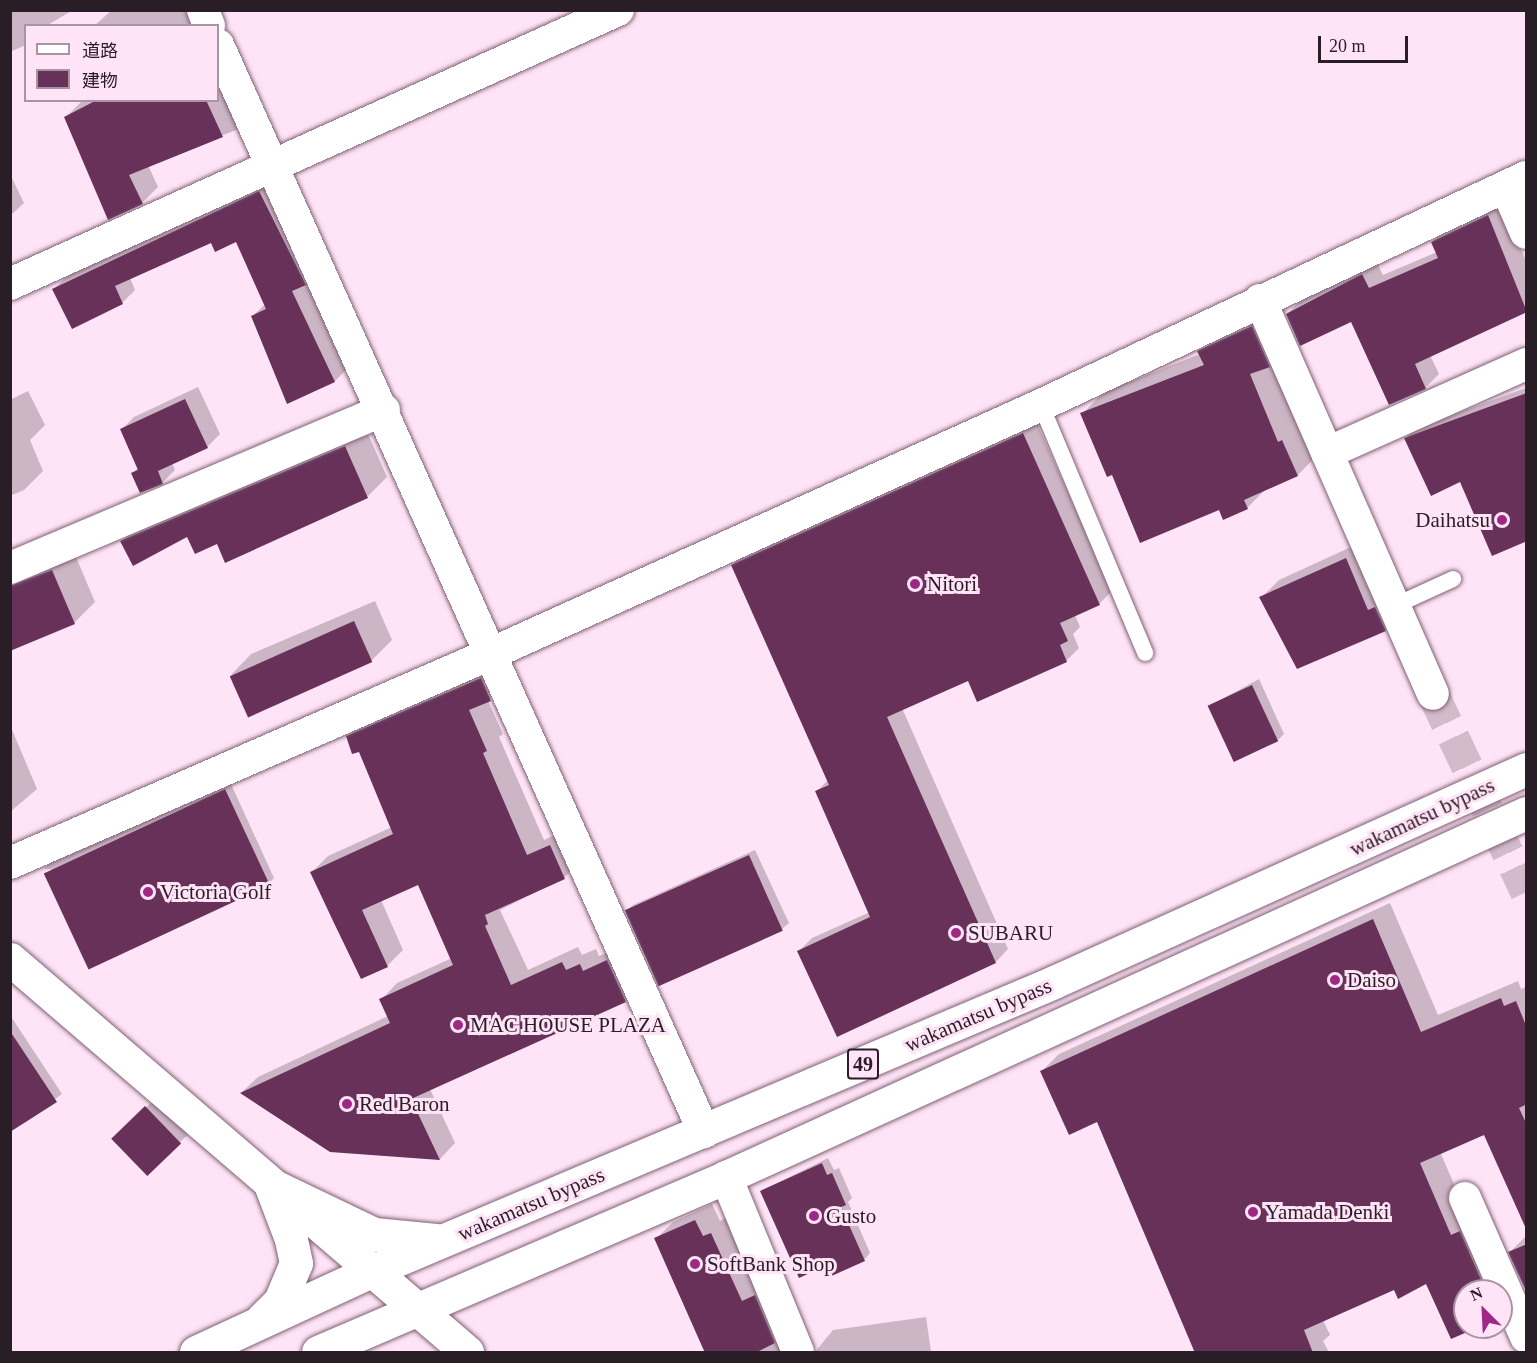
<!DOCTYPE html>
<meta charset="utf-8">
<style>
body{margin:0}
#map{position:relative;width:1537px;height:1363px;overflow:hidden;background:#ffe3f6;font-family:"Times New Roman","Noto Sans JP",serif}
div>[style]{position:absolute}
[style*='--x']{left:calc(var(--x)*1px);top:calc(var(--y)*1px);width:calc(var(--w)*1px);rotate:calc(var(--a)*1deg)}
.shadow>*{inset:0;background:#0003}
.building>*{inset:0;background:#673159;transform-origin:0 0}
.minor-tunnel>*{height:32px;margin-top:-16px;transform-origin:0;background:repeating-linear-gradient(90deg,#d4bbcc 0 32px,transparent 0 48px)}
.roads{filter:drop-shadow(0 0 2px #7e6175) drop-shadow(0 0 2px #7e6175)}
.service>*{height:16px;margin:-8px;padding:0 8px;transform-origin:8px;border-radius:8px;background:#fff}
.minor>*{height:32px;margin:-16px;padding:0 16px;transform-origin:16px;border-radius:16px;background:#fff}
.tertiary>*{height:33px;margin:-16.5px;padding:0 16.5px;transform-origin:16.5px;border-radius:16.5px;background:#fff}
.trunk>*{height:33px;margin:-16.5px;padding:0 16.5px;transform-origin:16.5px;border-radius:16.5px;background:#fff}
.dots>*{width:16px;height:16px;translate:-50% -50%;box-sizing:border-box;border:3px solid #ffe3f6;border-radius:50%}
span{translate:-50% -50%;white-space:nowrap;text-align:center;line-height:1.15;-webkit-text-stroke:6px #ffe3f6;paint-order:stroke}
.shield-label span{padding:2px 4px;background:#ffe3f6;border:2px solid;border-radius:4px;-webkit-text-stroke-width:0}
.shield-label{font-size:20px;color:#291d26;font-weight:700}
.poi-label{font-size:21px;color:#291d26}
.right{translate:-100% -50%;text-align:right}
.left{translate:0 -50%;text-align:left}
.street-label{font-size:21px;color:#291d26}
.frame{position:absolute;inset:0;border:12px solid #291d26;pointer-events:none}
.legend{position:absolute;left:24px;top:24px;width:195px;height:78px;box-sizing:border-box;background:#ffe3f6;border:2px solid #a994a3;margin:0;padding:8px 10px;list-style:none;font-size:18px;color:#291d26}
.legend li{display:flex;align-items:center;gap:12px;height:30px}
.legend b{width:30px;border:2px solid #a994a3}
.north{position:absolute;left:1453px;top:1279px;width:60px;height:60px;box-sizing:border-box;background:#ffe3f6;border:2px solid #a994a3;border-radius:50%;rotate:336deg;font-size:16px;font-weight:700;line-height:24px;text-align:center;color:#291d26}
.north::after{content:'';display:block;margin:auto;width:21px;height:27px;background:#9d2985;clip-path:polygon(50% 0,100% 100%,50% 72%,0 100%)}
.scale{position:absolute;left:1318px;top:36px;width:90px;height:27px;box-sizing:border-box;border:3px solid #291d26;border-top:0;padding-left:8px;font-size:18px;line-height:21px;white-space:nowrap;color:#291d26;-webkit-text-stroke:4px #ffe3f6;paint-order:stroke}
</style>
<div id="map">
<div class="shadow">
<div style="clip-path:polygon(10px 10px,73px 10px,46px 26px,26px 26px,26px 45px,10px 52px)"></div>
<div style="clip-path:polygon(112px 10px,189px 10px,196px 26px,94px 26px)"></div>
<div style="clip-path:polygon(218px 36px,252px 114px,236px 130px,148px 165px,158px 187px,142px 203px,66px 117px,83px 100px,218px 100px)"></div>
<div style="clip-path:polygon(10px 174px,24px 203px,10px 216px)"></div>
<div style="clip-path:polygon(272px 180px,318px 271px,306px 282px,348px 368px,335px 381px,288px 402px,253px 316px,265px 304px,237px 240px,212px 241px,130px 278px,135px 290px,122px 303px,54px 289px,67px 276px)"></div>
<div style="clip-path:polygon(1502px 202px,1526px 261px,1526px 310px,1430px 355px,1439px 374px,1425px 388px,1352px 320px,1287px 314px,1301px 300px,1376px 261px,1383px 275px,1437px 252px,1432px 242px,1446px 228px)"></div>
<div style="clip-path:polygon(1274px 305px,1319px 453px,1298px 475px,1267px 488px,1247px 508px,1220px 508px,1113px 473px,1082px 414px,1104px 392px,1200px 354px,1221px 330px)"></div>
<div style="clip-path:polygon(198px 387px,220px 434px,207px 447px,172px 463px,175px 470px,163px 482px,141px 492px,132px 473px,139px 467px,121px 430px,134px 417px)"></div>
<div style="clip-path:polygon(1526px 388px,1526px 539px,1461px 480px,1406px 438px,1416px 428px)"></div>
<div style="clip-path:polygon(28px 391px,45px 425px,30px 440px,43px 471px,24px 490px,10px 496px,10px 400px)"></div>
<div style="clip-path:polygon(1036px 421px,1112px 591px,1099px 604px,1075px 615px,1080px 627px,1073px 634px,1079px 648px,1066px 661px,969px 679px,902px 708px,1008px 949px,996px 962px,799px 951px,812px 938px,870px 912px,817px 791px,828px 780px,732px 565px,745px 553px)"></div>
<div style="clip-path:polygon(365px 427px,387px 477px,368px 496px,226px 561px,218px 542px,188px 535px,122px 541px,142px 521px)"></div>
<div style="clip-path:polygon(1364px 541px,1403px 612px,1385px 630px,1261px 598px,1279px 580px)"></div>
<div style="clip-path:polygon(73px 550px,95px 602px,74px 623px,10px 649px,10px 574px)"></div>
<div style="clip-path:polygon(375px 601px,392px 640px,371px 661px,231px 675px,251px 654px)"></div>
<div style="clip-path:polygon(497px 663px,507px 683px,488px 701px,503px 734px,499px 737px,544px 840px,566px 830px,580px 861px,564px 878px,500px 910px,528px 970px,578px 947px,582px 955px,596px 949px,599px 956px,624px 945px,641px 985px,625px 1001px,430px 1089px,455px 1143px,440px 1159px,331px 1151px,242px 1092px,258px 1077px,388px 1016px,381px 1000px,397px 983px,452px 958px,418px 883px,381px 900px,403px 950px,387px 966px,312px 872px,328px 856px,392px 827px,360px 750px,348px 737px,364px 721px)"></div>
<div style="clip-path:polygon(1259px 679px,1284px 734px,1278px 740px,1209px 706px)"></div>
<div style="clip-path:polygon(10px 725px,37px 789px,10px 812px)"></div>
<div style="clip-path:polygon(231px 784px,274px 878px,268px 884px,44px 869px,51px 862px)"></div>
<div style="clip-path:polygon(755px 850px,789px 923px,782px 929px,627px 911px,633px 905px)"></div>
<div style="clip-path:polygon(1390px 903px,1438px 1015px,1518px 981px,1521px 989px,1526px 987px,1526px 1227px,1485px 1133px,1440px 1152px,1501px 1291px,1465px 1291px,1465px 1327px,1475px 1327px,1452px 1337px,1426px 1282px,1394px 1288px,1323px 1320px,1330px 1335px,1323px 1341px,1329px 1352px,1196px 1352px,1098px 1120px,1042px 1071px,1059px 1054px)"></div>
<div style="clip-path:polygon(10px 1015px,62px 1094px,10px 1131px)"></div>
<div style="clip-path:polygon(160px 1094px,194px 1129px,180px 1142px,114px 1139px)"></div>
<div style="clip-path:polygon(828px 1158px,834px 1170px,839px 1168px,852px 1198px,848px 1202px,870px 1253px,864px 1260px,824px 1265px,761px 1191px)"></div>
<div style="clip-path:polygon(712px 1204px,720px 1221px,727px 1217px,810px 1352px,750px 1352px,656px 1239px,673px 1222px)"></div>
<div style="clip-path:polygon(1526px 1236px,1526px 1289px,1510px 1252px)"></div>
<div style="clip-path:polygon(926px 1317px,931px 1352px,815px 1352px,833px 1330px)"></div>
</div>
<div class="building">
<div style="clip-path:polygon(97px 100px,206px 100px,223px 137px,129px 175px,143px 204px,108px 220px,64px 117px)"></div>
<div style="clip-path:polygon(259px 191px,306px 285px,292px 291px,335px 382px,287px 404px,251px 316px,266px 309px,236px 242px,215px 252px,211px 243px,115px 286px,123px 304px,72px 329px,52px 289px)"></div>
<div style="clip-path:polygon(1488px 215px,1527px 312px,1415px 364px,1426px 389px,1389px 405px,1351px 322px,1300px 346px,1286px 314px,1362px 274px,1369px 288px,1438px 258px,1431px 242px)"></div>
<div style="clip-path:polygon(1252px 326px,1270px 367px,1250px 374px,1278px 442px,1282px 440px,1298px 476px,1244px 500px,1248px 509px,1223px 520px,1219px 510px,1140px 543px,1112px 475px,1107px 477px,1080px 413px,1204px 365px,1197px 351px)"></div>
<div style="clip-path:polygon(1527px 393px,1527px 541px,1492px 556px,1460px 482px,1431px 496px,1404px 438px)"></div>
<div style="clip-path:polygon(185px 399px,208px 448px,158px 471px,163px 484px,140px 493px,131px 473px,138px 470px,120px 429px)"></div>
<div style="clip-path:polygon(1023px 433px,1100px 605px,1060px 623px,1068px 641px,1060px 645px,1067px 662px,977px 702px,968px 681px,887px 717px,996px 963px,837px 1037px,797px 951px,870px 917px,815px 791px,829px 785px,731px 565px)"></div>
<div style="clip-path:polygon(345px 446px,368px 498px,225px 563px,217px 544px,195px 554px,187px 537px,133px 566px,120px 541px)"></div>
<div style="clip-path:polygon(1346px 558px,1368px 610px,1375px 607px,1386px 631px,1297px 669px,1259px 597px)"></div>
<div style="clip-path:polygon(52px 570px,75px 624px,10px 651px,10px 586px)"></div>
<div style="left:354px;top:621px;width:45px;height:136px;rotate:66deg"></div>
<div style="clip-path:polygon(481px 678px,491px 701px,469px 710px,487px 751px,483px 753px,527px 855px,550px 845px,565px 879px,485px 915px,488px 924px,485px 926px,511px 985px,562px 962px,566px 970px,580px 964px,583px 971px,607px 960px,626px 1002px,411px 1099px,440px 1160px,330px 1152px,240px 1093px,390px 1023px,379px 999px,453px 965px,418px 885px,362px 910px,388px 967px,361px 979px,334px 923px,310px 872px,393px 834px,359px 752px,352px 754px,346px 736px)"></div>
<div style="left:1252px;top:685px;width:62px;height:49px;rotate:65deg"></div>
<div style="left:225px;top:789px;width:106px;height:200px;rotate:65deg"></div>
<div style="left:749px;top:855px;width:83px;height:136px;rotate:66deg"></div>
<div style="clip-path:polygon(1373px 919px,1421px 1032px,1501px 998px,1504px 1006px,1516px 1001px,1527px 1028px,1527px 1104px,1519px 1108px,1527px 1125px,1527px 1231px,1484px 1135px,1420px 1163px,1451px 1235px,1460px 1231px,1486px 1291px,1465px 1291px,1465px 1327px,1479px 1327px,1451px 1339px,1426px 1284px,1398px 1299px,1394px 1290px,1304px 1330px,1313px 1353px,1195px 1353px,1097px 1122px,1069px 1135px,1040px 1071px)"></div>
<div style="clip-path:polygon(10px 1031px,57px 1102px,10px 1132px)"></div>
<div style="left:145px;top:1106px;width:52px;height:47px;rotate:46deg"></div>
<div style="clip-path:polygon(822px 1163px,827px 1175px,832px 1173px,846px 1205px,841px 1207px,865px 1261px,827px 1278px,823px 1267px,799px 1278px,760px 1191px)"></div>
<div style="clip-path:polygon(695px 1220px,703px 1236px,711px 1233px,742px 1301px,755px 1295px,775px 1343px,755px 1353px,705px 1353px,654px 1238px)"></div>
<div style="clip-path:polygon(1527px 1244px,1527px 1293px,1508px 1252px)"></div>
</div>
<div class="minor-tunnel">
<div style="--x:1433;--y:694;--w:219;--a:64.8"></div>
</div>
<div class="roads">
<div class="service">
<div style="--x:1041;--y:405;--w:269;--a:67.2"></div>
<div style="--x:1394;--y:606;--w:65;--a:-24.6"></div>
</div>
<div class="minor">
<div style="--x:203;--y:10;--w:17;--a:69"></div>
<div style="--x:218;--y:45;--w:1191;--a:65.91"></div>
<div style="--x:1506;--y:187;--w:50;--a:66.5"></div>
<div style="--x:10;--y:284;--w:667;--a:-24.26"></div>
<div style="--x:1260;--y:300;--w:430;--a:66.3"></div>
<div style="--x:1327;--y:453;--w:218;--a:-24.1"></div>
<div style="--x:10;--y:568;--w:406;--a:-22.9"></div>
<div style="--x:10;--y:863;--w:521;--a:-23.52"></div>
<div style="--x:488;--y:655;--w:607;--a:-24.33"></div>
<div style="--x:1041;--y:405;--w:536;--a:-25.18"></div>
<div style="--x:726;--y:1177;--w:189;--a:67.6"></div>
<div style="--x:1465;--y:1198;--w:152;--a:66.3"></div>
</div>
<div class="tertiary">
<div style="--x:10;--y:959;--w:603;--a:40.69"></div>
</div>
<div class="trunk">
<div style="--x:270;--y:1184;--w:115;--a:25.7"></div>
<div style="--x:374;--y:1234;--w:62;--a:5.5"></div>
<div style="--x:262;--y:1319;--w:25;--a:-45"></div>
<div style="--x:280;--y:1301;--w:41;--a:-67.2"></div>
<div style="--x:296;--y:1263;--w:25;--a:-102"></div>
<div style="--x:291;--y:1239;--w:59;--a:-110.9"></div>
<div style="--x:196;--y:1352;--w:193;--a:-24.8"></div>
<div style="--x:371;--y:1271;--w:742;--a:-22.93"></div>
<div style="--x:1054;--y:982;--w:518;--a:-24.29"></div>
<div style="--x:318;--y:1352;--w:444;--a:-23.2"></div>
<div style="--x:726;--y:1177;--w:879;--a:-24.47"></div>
</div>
</div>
<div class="dots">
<div style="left:1502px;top:520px;background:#9d2985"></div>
<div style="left:915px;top:584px;background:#9d2985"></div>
<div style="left:148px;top:892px;background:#9d2985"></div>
<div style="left:956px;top:933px;background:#9d2985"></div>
<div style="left:1335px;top:980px;background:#9d2985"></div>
<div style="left:458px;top:1025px;background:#9d2985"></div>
<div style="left:347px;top:1104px;background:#9d2985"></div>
<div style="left:1253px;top:1212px;background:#9d2985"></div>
<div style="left:814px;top:1216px;background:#9d2985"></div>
<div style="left:695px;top:1264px;background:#9d2985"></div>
</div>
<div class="shield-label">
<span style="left:863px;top:1064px">49</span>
</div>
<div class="poi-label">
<span class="right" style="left:1490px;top:520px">Daihatsu</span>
<span class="left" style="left:927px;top:584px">Nitori</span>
<span class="left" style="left:160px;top:892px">Victoria Golf</span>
<span class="left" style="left:968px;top:933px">SUBARU</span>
<span class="left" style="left:1347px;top:980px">Daiso</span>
<span class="left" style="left:470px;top:1025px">MAC HOUSE PLAZA</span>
<span class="left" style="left:359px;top:1104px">Red Baron</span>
<span class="left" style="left:1265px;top:1212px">Yamada Denki</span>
<span class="left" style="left:826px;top:1216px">Gusto</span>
<span class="left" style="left:707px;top:1264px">SoftBank Shop</span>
</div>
<div class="street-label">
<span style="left:1422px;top:817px;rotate:-25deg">wakamatsu bypass</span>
<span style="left:978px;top:1015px;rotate:-23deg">wakamatsu bypass</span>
<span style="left:531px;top:1204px;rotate:-23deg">wakamatsu bypass</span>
</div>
<div class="frame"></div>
<ul class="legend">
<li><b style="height:8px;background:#fff"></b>道路</li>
<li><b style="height:16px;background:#673159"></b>建物</li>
</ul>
<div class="north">N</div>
<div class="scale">20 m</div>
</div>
